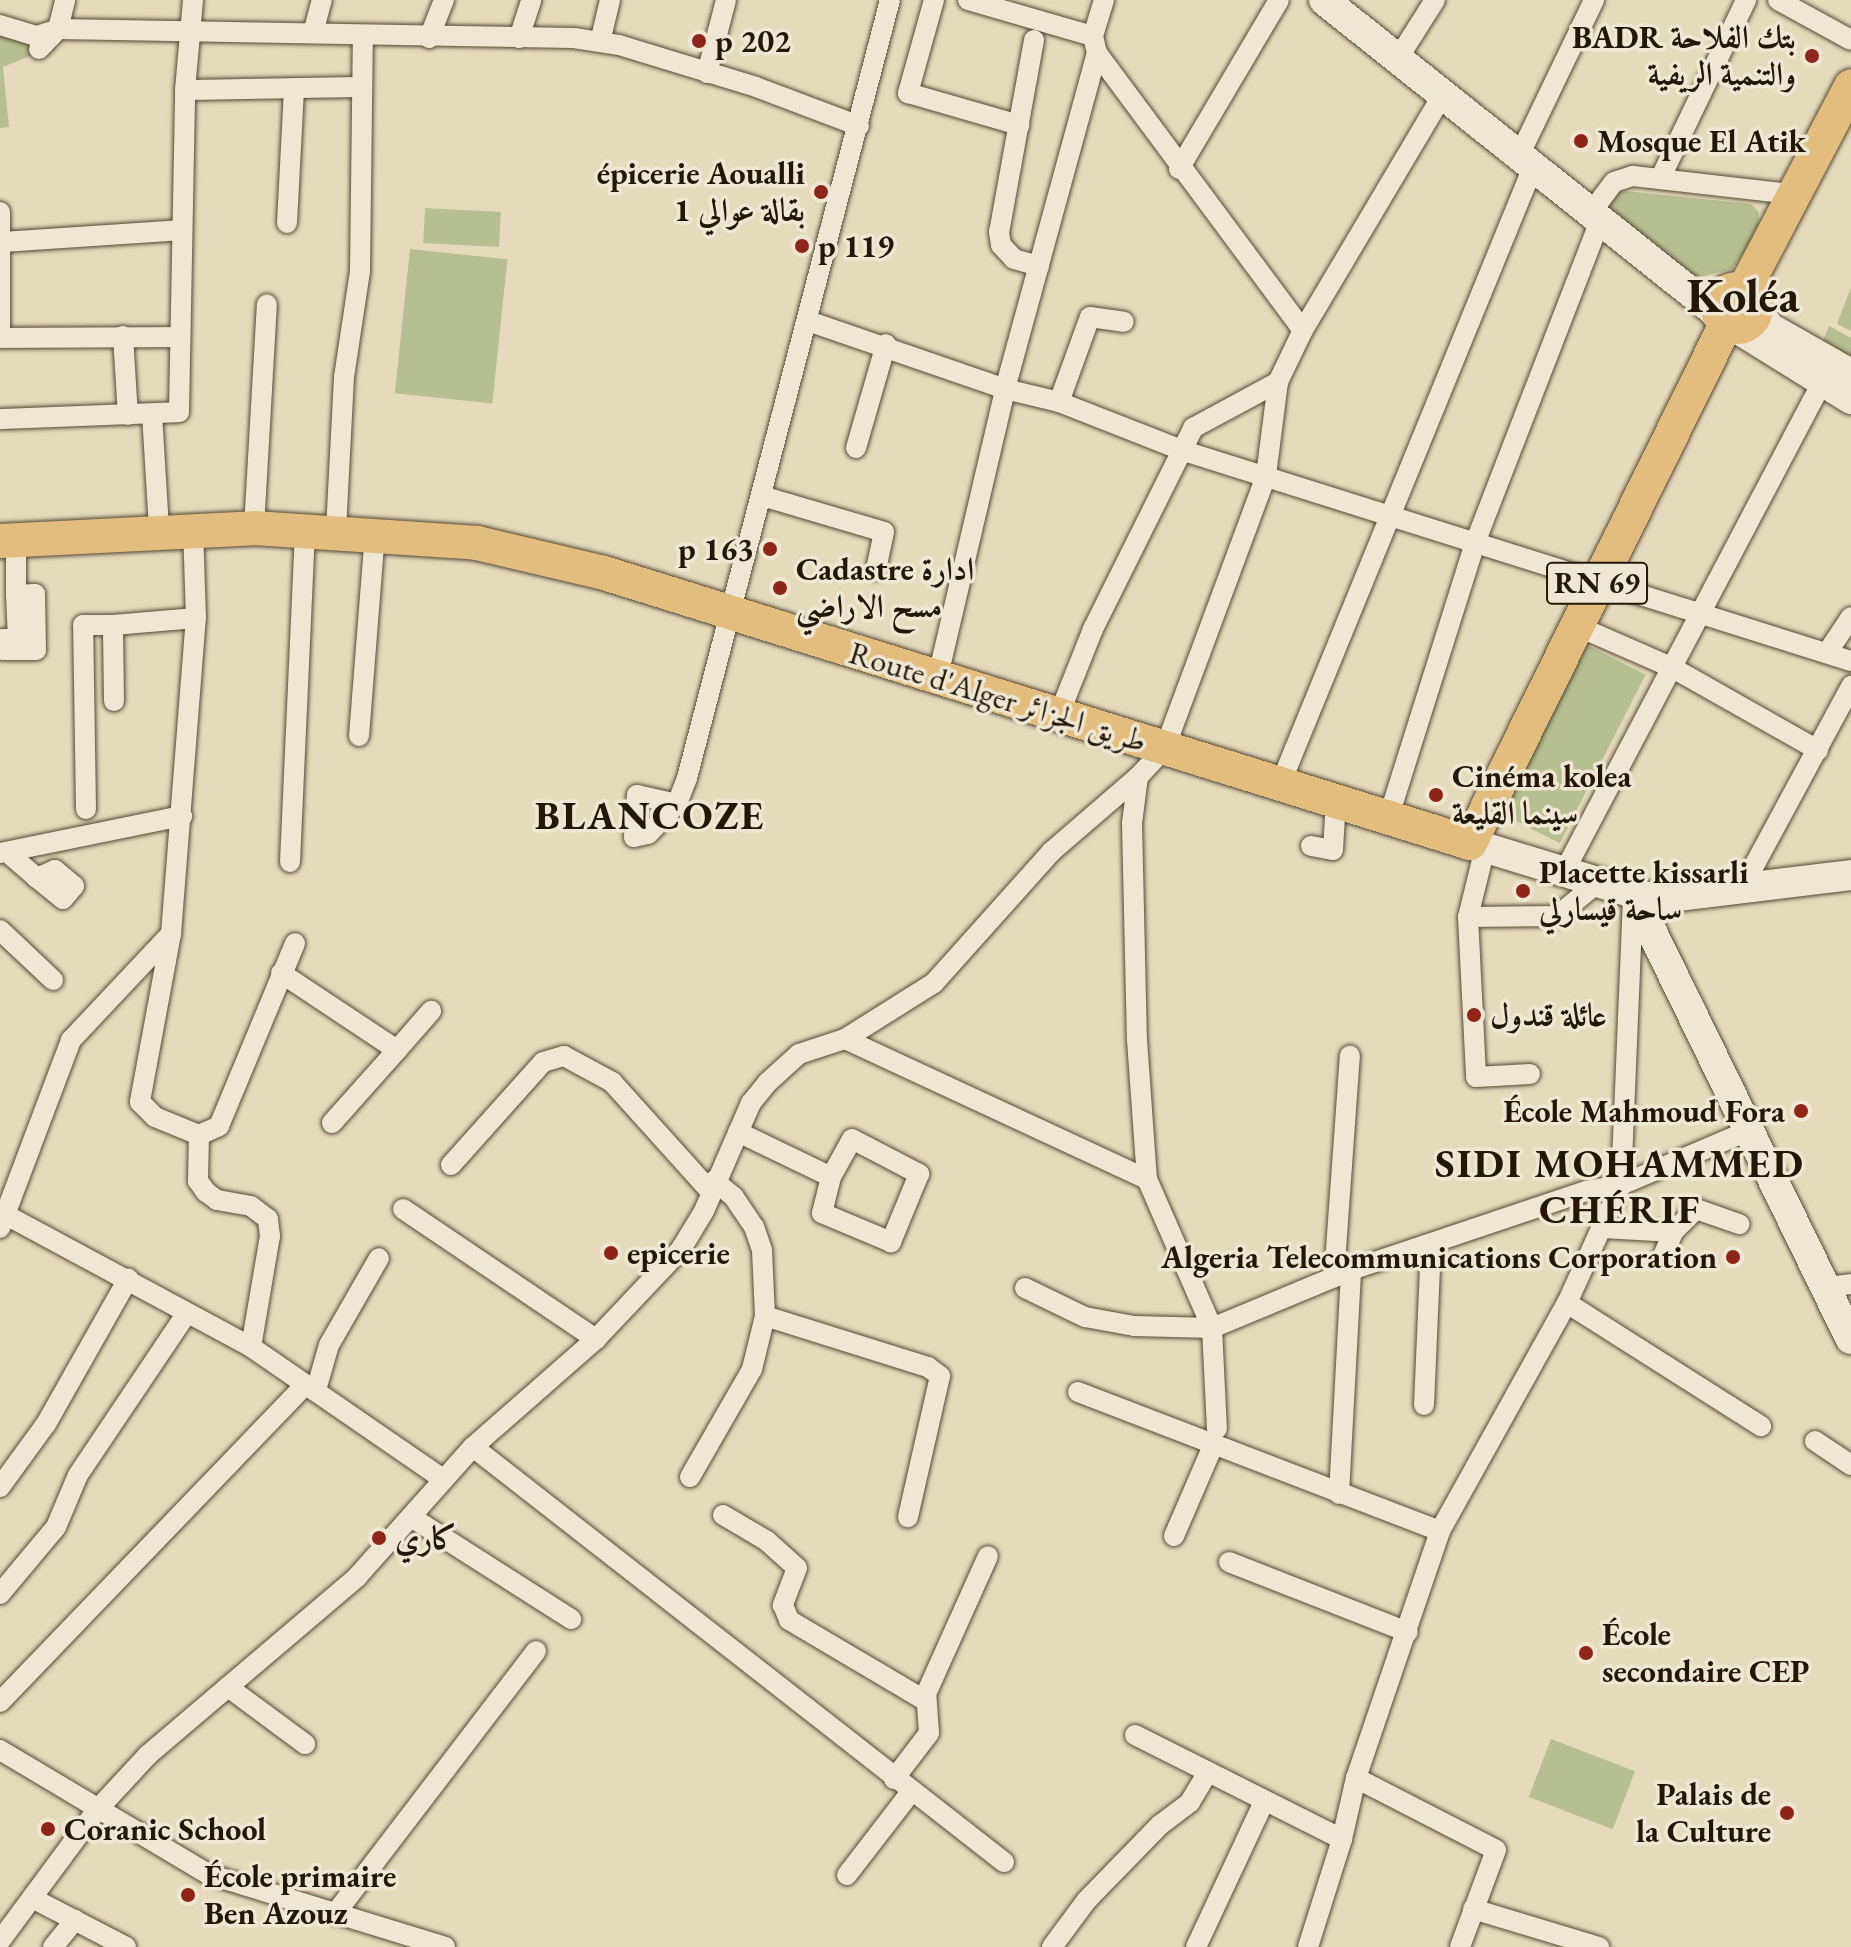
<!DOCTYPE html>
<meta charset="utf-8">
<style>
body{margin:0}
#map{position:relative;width:1851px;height:1947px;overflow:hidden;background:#e6dabc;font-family:"EB Garamond",Amiri,serif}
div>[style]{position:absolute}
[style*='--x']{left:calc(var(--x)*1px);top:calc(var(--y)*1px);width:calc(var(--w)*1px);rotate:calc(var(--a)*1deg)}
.green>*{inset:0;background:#b6bf90;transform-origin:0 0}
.roads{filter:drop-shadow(0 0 2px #544835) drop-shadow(0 0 2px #544835)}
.street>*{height:20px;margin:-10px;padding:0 10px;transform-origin:10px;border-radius:10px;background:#efe7d3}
.secondary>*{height:30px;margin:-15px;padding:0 15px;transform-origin:15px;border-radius:15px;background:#efe7d3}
.primary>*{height:34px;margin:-17px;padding:0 17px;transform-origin:17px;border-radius:17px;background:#e3bd7e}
.primary>.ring{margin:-17px;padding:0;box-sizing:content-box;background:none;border:34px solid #e3bd7e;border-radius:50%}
.dots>*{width:22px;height:22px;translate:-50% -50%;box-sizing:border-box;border:4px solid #efe7d3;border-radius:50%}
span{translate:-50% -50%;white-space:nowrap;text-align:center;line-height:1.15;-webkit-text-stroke:7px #efe7d3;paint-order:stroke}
.shield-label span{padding:2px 6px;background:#efe7d3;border:2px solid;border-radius:6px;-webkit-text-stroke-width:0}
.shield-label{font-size:30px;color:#241708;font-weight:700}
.poi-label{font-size:32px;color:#241708;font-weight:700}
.right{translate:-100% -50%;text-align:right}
.left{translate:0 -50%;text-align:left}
.street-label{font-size:32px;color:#241708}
.district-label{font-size:40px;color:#241708;font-weight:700;letter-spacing:2px}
.town-label{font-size:48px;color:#241708;font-weight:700}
</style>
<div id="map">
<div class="green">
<div style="clip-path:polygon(0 29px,32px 38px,38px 53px,3px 67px,9px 127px,0 128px)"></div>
<div style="clip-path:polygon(1625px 191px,1751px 204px,1759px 212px,1758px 232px,1732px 269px,1697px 278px,1615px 216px,1609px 207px,1617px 192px)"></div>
<div style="left:425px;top:208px;width:76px;height:35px;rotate:3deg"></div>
<div style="left:410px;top:249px;width:98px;height:145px;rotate:6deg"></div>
<div style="clip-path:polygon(1851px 287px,1851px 331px,1837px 324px)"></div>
<div style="clip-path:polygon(1829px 326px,1851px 338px,1851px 367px,1820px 348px)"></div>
<div style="left:1585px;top:644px;width:68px;height:189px;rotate:27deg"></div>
<div style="left:1551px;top:1739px;width:90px;height:62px;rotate:21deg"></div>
</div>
<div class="roads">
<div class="street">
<div style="--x:934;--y:0;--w:97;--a:105.6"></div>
<div style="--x:908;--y:93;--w:116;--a:16.1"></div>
<div style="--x:968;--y:0;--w:130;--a:16.1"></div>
<div style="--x:1104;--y:0;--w:38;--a:107"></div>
<div style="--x:1093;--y:36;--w:17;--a:77"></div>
<div style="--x:1097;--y:53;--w:345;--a:53.4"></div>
<div style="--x:1303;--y:330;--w:58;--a:115.7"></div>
<div style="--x:1278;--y:382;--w:95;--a:97.3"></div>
<div style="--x:1266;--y:476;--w:290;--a:110.4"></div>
<div style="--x:1165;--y:748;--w:40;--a:133"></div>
<div style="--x:1138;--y:777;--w:46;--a:97.4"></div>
<div style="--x:1132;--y:823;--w:217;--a:88.7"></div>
<div style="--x:1137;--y:1040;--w:139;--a:85.9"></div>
<div style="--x:1147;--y:1179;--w:163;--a:66.4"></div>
<div style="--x:1212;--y:1328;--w:101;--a:87.2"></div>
<div style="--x:1778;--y:0;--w:83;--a:28.7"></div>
<div style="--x:0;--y:25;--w:39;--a:17"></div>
<div style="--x:37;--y:36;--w:22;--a:-18"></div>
<div style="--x:58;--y:29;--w:30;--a:-76"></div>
<div style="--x:313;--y:33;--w:34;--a:-75"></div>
<div style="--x:429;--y:38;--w:41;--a:-68.5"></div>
<div style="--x:519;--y:38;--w:40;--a:-72"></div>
<div style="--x:1034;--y:40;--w:195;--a:100.3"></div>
<div style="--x:999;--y:232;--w:13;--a:81"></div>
<div style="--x:1001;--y:245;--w:19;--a:47"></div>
<div style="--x:1014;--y:259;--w:26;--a:16"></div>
<div style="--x:600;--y:42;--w:43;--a:-76.6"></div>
<div style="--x:39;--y:49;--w:28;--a:-46"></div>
<div style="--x:58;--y:29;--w:516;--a:1"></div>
<div style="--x:574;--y:38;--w:46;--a:8.8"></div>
<div style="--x:619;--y:45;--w:143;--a:17"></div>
<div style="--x:756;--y:87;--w:110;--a:20.7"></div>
<div style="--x:1397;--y:60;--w:71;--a:-57.7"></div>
<div style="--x:707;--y:73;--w:75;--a:-75.4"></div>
<div style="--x:185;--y:90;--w:176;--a:-1"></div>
<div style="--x:1519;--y:156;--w:173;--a:-64.3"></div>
<div style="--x:1179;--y:169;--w:196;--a:-59.4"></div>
<div style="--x:1660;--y:179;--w:199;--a:-64.3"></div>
<div style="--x:0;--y:212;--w:124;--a:90"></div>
<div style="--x:1589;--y:215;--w:41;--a:-52.9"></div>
<div style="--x:1614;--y:182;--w:20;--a:-18"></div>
<div style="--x:1633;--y:176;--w:160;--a:6.5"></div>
<div style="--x:287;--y:223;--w:135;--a:-87"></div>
<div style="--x:1;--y:242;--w:180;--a:-3.8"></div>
<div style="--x:808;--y:321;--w:208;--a:19"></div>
<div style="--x:1005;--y:389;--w:56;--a:13.5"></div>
<div style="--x:1059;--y:402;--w:134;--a:21.4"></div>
<div style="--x:1184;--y:451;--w:699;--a:17.48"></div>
<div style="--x:1303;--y:330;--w:274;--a:-59.3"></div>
<div style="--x:123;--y:336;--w:79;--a:86.4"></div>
<div style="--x:0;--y:338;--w:179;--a:-0.3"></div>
<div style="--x:1059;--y:402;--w:90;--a:-70"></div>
<div style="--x:1090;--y:317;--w:34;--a:8"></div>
<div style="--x:152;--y:414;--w:116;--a:86.5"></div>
<div style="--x:0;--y:419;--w:179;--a:-2.2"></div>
<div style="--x:179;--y:412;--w:322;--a:-88.9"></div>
<div style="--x:185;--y:90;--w:90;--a:-84.9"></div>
<div style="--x:856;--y:448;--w:108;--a:-73.9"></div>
<div style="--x:762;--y:496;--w:127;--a:16.4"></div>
<div style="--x:884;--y:532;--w:39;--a:102"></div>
<div style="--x:254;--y:528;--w:224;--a:-86.7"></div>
<div style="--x:336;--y:530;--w:153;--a:-87"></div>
<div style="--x:344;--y:377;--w:107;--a:-81.4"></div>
<div style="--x:360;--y:271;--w:236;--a:-89.3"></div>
<div style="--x:16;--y:541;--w:54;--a:90"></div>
<div style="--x:16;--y:595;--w:44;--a:87.4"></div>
<div style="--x:18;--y:639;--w:15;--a:180"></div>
<div style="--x:3;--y:639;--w:11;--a:90"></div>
<div style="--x:3;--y:650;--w:33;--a:0"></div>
<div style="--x:36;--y:650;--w:56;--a:-91"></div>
<div style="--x:35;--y:594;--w:19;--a:177"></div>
<div style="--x:1577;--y:626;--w:103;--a:23.6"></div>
<div style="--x:1671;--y:667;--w:169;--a:29.5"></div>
<div style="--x:1827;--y:653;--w:43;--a:-56.3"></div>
<div style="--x:937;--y:680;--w:299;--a:-76.8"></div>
<div style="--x:1005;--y:389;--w:348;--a:-74.7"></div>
<div style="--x:114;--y:701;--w:76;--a:-90.8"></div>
<div style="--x:113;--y:625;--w:83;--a:-4.8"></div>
<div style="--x:1058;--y:717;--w:95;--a:-68.3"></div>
<div style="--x:1093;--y:629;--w:225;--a:-63.5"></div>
<div style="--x:1193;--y:428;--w:97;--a:-28.4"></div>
<div style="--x:359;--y:736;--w:204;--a:-85.5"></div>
<div style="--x:1282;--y:780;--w:662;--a:-67.73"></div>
<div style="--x:677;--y:804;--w:41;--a:-167.3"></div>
<div style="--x:637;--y:795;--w:42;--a:94.1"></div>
<div style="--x:634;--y:837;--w:14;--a:-12"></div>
<div style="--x:648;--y:834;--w:42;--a:-46"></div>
<div style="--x:677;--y:804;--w:28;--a:-69"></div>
<div style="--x:687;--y:778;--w:804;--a:-75.38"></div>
<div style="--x:86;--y:809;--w:184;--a:-90.9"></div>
<div style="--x:83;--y:625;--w:30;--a:0"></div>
<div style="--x:1388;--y:819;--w:289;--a:-72.5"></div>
<div style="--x:1475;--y:543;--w:343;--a:-68.8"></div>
<div style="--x:1311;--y:846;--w:22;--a:10"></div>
<div style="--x:1333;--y:850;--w:50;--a:-86.6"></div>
<div style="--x:1485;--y:848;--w:71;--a:103.8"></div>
<div style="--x:1468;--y:917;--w:89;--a:-0.6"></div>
<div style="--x:1557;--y:916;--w:49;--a:-39.2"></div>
<div style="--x:7;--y:852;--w:40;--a:41"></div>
<div style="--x:37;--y:878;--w:33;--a:39"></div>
<div style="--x:63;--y:899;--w:17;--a:-50"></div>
<div style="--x:74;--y:886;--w:25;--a:-140"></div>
<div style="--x:55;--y:870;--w:20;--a:156"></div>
<div style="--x:0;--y:853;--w:186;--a:-11.5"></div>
<div style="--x:290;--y:862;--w:332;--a:-87.4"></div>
<div style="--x:1564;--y:872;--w:564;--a:-62.21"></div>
<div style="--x:1742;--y:888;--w:230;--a:-61.6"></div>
<div style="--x:1468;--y:917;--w:160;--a:87.1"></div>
<div style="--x:1476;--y:1077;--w:54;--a:-3.2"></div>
<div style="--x:0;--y:930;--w:73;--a:43.3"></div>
<div style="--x:171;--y:934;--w:171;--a:100.5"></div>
<div style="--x:140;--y:1102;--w:21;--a:45"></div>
<div style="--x:155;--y:1117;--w:48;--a:22.2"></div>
<div style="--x:281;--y:973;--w:139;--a:33.6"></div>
<div style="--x:397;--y:1050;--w:52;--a:-48.9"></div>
<div style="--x:845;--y:1039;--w:333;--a:24.9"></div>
<div style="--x:332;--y:1123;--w:98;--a:-48.3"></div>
<div style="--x:738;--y:1132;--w:103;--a:25.8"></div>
<div style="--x:852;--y:1139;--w:76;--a:27.6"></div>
<div style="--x:919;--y:1174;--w:74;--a:112.4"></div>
<div style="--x:891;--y:1242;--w:75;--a:-157.2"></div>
<div style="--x:822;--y:1213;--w:37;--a:-76"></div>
<div style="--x:831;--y:1177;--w:43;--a:-61.1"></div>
<div style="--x:451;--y:1165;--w:138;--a:-48.2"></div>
<div style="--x:543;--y:1062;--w:22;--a:-16"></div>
<div style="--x:564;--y:1056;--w:55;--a:28.4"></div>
<div style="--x:612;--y:1082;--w:148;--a:48"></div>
<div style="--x:403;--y:1209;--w:233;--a:34"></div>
<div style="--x:6;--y:1215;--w:278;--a:28.3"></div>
<div style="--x:251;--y:1347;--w:233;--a:34.5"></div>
<div style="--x:0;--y:1228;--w:201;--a:-69.3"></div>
<div style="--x:71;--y:1040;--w:146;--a:-46.7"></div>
<div style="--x:171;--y:934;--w:317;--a:-85.5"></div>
<div style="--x:196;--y:618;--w:89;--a:-91.9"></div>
<div style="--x:1604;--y:1228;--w:69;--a:3.3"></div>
<div style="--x:1673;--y:1232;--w:33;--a:-45"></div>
<div style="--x:1696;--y:1209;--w:46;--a:19.2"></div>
<div style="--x:1663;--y:1256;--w:26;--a:-67"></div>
<div style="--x:1334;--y:1277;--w:222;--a:-85.9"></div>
<div style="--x:1827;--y:1287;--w:24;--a:-7"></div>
<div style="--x:1025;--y:1288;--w:67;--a:25.8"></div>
<div style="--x:1085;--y:1317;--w:50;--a:10.4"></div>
<div style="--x:1134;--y:1326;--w:78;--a:1.5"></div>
<div style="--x:1212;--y:1328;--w:151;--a:-22.6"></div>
<div style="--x:1351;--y:1270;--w:248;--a:-18.6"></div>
<div style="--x:1586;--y:1191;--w:36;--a:-10"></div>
<div style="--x:1621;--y:1185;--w:135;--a:-23.1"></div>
<div style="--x:1567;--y:1303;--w:230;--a:32.4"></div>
<div style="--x:765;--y:1316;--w:171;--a:17.4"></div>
<div style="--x:928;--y:1367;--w:15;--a:37"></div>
<div style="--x:940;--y:1376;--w:145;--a:102.8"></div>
<div style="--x:251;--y:1347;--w:113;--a:-80.3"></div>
<div style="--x:270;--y:1236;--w:17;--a:-97"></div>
<div style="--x:268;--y:1219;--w:21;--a:-143"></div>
<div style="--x:251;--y:1206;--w:35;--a:-170"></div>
<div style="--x:217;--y:1200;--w:14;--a:-144"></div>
<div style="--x:206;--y:1192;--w:14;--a:-126"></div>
<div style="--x:198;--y:1181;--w:46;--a:-88.8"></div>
<div style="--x:199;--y:1135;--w:22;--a:-24"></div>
<div style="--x:219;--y:1126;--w:198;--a:-67.4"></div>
<div style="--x:316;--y:1390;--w:47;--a:-73.9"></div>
<div style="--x:329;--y:1345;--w:100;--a:-60.1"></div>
<div style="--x:1078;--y:1392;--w:388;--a:21"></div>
<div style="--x:1424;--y:1405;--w:160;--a:-87.5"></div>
<div style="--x:1815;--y:1441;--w:43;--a:33.7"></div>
<div style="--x:473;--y:1447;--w:674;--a:38.01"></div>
<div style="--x:690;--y:1477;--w:125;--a:-60.1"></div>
<div style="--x:752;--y:1369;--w:55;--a:-76.2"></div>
<div style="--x:765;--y:1316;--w:66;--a:-92.6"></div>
<div style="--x:762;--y:1250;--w:24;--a:-109"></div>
<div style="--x:754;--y:1227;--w:36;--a:-124"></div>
<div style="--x:734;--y:1197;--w:26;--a:-141"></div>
<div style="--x:0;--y:1487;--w:78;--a:-53.9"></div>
<div style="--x:46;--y:1424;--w:167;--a:-60.5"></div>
<div style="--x:1339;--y:1494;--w:224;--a:-86.9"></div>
<div style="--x:723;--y:1515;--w:51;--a:30.6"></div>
<div style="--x:767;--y:1541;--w:40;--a:42"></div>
<div style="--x:797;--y:1568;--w:40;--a:111"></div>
<div style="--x:783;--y:1605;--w:16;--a:68"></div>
<div style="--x:789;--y:1620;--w:159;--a:30.6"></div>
<div style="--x:411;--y:1517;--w:190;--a:32.5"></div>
<div style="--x:1174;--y:1536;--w:98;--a:-66.6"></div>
<div style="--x:1229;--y:1562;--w:192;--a:21.4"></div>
<div style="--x:0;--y:1594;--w:87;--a:-50.1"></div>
<div style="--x:56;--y:1527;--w:56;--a:-67.1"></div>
<div style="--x:78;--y:1475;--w:195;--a:-56.1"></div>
<div style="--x:228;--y:1687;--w:96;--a:36.5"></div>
<div style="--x:0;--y:1702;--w:441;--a:-46.1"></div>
<div style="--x:1135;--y:1735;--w:232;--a:26.7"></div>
<div style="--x:1342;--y:1839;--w:63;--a:-77.1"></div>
<div style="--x:1356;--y:1778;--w:261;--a:-71.2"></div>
<div style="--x:1440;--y:1531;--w:261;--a:-60.9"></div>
<div style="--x:1567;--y:1303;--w:130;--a:-65.4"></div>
<div style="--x:1621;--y:1185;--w:286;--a:-87.6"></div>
<div style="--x:0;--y:1750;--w:242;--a:30.8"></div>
<div style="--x:208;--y:1874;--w:248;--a:17.1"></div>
<div style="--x:1356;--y:1778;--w:157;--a:27.2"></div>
<div style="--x:1496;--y:1850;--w:103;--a:110.4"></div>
<div style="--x:894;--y:1779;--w:58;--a:-52.7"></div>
<div style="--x:929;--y:1733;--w:39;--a:-94"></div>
<div style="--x:926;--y:1694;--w:151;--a:-65.8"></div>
<div style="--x:847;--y:1875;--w:105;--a:-52.4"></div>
<div style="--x:32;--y:1898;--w:106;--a:27.5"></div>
<div style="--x:1473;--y:1909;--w:132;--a:16.8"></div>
<div style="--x:335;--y:1914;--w:331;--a:-52.6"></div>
<div style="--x:0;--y:1941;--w:163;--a:-53.5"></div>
<div style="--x:97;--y:1810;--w:75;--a:-47.2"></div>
<div style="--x:148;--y:1755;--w:275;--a:-40.4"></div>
<div style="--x:357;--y:1577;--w:174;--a:-48.3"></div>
<div style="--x:473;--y:1447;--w:164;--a:-41.3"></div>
<div style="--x:596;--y:1339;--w:124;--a:-46.6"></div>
<div style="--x:681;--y:1249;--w:44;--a:-58.8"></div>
<div style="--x:704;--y:1211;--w:118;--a:-66.5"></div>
<div style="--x:751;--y:1103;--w:26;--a:-51"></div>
<div style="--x:767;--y:1083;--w:43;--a:-42.2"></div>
<div style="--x:799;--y:1054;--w:48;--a:-18.1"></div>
<div style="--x:845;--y:1039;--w:105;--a:-32.2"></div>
<div style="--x:934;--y:983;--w:176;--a:-48.2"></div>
<div style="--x:1051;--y:852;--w:115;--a:-40.8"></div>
<div style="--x:53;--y:1947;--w:35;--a:-51"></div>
<div style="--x:1052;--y:1947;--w:57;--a:-53.5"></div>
<div style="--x:1086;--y:1901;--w:106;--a:-45.8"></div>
<div style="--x:1160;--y:1825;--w:38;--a:-37"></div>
<div style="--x:1190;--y:1802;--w:33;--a:-59"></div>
<div style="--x:1196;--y:1947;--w:160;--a:-64.9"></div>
<div style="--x:1308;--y:1947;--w:113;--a:-72.5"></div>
</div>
<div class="secondary">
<div style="--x:1324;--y:0;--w:504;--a:38.55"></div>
<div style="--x:1756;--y:309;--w:24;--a:54"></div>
<div style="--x:1770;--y:328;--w:93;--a:29.6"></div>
<div style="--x:1735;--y:327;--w:137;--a:31.8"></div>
<div style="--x:1470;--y:843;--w:191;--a:17"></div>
<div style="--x:1653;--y:899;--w:199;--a:-6.9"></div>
<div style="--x:1634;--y:895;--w:494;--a:64"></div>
</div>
<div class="primary">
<div class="ring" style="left:1718px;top:289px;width:4px;height:4px"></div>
<div style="--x:1744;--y:290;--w:230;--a:-62.3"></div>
<div style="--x:0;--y:541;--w:254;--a:-2.9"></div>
<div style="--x:254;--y:528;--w:224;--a:3.8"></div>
<div style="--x:477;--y:543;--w:130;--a:13.3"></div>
<div style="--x:604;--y:573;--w:907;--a:17.32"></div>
<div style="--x:1470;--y:843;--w:579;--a:-63.74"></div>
</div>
</div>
<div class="dots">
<div style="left:699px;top:41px;background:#8f2418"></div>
<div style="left:1812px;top:56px;background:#8f2418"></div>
<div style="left:1581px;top:141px;background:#8f2418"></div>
<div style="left:821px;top:192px;background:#8f2418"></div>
<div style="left:802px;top:246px;background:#8f2418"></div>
<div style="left:770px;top:549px;background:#8f2418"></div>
<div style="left:780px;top:588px;background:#8f2418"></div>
<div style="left:1436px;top:795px;background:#8f2418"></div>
<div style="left:1523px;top:891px;background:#8f2418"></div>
<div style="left:1474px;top:1015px;background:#8f2418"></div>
<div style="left:1801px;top:1111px;background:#8f2418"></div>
<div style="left:611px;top:1253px;background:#8f2418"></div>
<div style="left:1733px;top:1257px;background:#8f2418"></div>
<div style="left:379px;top:1538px;background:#8f2418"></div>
<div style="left:1586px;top:1653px;background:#8f2418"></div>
<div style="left:1787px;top:1813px;background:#8f2418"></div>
<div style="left:48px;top:1829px;background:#8f2418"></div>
<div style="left:188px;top:1895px;background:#8f2418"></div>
</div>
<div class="shield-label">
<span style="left:1597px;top:583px">RN 69</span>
</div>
<div class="poi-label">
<span class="right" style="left:1796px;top:56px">BADR بتك الفلاحة<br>والتنمية الريفية</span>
<span class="left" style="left:715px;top:41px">p 202</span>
<span class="left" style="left:1597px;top:141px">Mosque El Atik</span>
<span class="right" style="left:805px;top:192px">épicerie Aoualli<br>1 بقالة عوالي</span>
<span class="left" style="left:818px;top:246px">p 119</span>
<span class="right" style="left:754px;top:549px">p 163</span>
<span class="left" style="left:796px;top:588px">Cadastre ادارة<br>مسح الاراضي</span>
<span class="left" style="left:1452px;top:795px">Cinéma kolea<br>سينما القليعة</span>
<span class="left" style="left:1539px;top:891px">Placette kissarli<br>ساحة قيسارلي</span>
<span class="left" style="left:1490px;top:1015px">عائلة قندول</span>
<span class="right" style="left:1785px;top:1111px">École Mahmoud Fora</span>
<span class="left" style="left:627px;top:1253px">epicerie</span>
<span class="right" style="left:1717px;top:1257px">Algeria Telecommunications Corporation</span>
<span class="left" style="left:395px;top:1538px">كاري</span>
<span class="left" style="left:1602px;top:1653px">École<br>secondaire CEP</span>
<span class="right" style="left:1771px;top:1813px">Palais de<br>la Culture</span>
<span class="left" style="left:64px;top:1829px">Coranic School</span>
<span class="left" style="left:204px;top:1895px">École primaire<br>Ben Azouz</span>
</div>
<div class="street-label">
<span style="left:998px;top:697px;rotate:17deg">Route d'Alger طريق الجزائر</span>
</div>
<div class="district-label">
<span style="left:650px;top:815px">BLANCOZE</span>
<span style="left:1620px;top:1186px">SIDI MOHAMMED<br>CHÉRIF</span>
</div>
<div class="town-label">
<span style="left:1743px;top:296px">Koléa</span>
</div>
</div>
